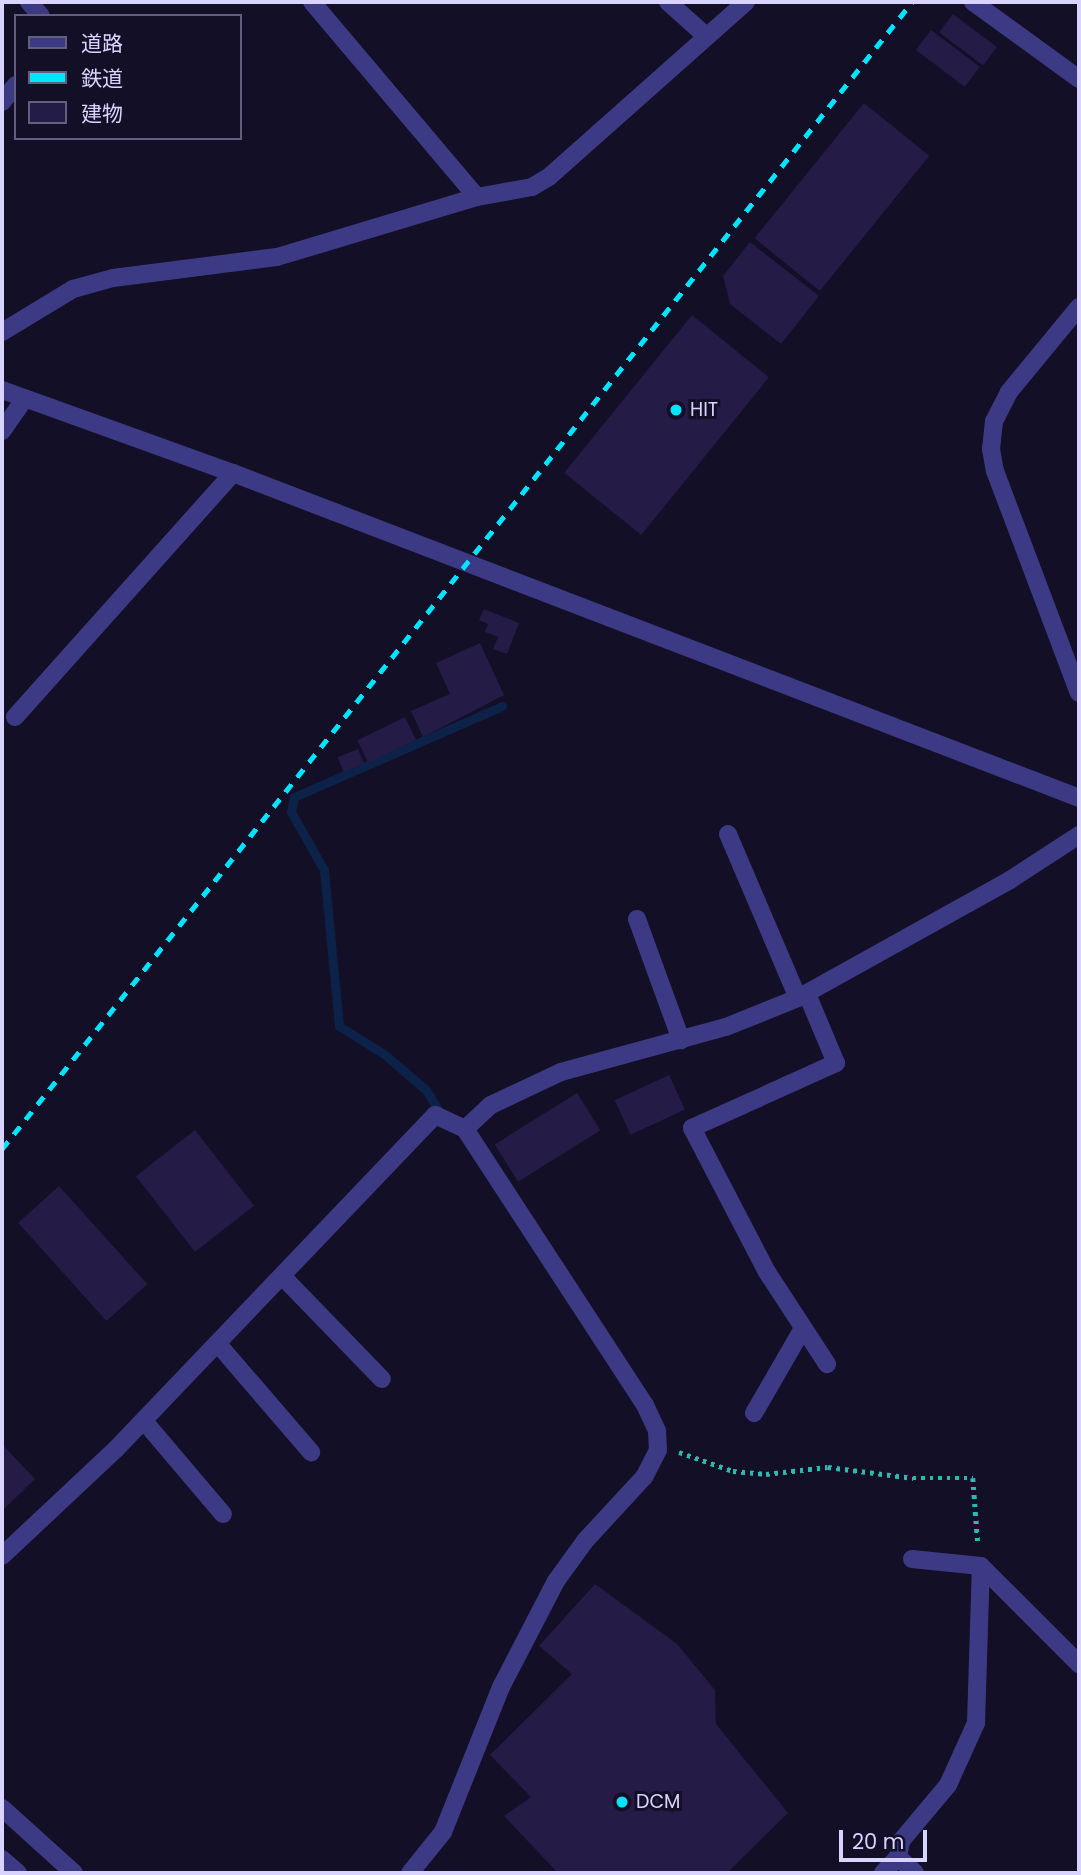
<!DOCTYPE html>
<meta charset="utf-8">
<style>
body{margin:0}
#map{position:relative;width:1081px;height:1875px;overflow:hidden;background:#130f26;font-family:Poppins,"Noto Sans JP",sans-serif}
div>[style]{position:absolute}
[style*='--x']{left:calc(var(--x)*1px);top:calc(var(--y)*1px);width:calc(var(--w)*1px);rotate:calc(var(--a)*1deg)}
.stream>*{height:9px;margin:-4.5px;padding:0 4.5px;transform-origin:4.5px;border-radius:4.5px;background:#0c2248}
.building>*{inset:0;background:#241b47;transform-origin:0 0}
.path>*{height:4.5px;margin-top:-2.25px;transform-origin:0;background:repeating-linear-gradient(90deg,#2fb8b0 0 3.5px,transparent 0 8.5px)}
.minor>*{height:18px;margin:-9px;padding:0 9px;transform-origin:9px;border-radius:9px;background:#3d3a85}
.rail>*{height:5px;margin-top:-2.5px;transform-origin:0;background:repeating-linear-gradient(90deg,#00e5ff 0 10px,transparent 0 19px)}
.dots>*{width:19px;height:19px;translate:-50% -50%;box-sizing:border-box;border:4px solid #130f26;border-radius:50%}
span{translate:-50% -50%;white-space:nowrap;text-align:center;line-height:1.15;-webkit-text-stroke:6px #130f26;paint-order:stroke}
.poi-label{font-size:19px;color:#d9d4ff}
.left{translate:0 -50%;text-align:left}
.frame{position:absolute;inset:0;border:4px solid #d9d4ff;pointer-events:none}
.legend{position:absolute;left:14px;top:14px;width:228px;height:126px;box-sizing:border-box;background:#130f26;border:2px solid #625e7d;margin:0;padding:9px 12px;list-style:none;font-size:21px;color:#d9d4ff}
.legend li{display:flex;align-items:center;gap:14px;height:35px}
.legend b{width:35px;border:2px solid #625e7d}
.scale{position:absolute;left:839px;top:1830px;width:88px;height:32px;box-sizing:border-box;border:4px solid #d9d4ff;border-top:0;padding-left:9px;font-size:21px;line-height:24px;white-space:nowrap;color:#d9d4ff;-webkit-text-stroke:5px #130f26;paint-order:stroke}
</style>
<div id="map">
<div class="stream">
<div style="--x:437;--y:1108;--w:21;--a:-121"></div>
<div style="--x:426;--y:1090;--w:55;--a:-139.4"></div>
<div style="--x:384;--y:1054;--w:53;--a:-148.1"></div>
<div style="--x:339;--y:1026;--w:157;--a:-95.5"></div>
<div style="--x:324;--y:870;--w:67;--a:-119.6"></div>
<div style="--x:291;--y:812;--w:15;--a:-79"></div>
<div style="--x:294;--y:797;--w:227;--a:-23.6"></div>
</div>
<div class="building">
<div style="left:953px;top:14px;width:55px;height:23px;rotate:37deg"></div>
<div style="left:931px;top:30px;width:61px;height:25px;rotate:37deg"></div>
<div style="left:864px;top:103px;width:84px;height:174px;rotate:39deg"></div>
<div style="clip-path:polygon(750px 242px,819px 296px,781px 344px,730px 304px,723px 276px)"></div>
<div style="left:692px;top:315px;width:99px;height:203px;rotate:39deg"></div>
<div style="clip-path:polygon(484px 609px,519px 623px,507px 654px,493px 649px,498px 637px,485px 632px,488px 624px,479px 620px)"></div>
<div style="clip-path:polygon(480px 643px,504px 695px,423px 737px,411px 711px,450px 694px,436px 663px)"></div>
<div style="left:405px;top:717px;width:25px;height:53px;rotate:64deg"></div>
<div style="left:358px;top:749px;width:16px;height:22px;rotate:68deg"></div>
<div style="left:669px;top:1075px;width:38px;height:60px;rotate:65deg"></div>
<div style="left:577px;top:1093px;width:44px;height:97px;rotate:58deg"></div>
<div style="left:195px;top:1130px;width:96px;height:75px;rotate:52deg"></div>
<div style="left:59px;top:1186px;width:132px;height:55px;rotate:48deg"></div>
<div style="clip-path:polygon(2px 1444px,35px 1479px,2px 1511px)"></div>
<div style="clip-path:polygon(595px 1584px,677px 1644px,715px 1690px,716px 1724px,788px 1813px,727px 1873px,558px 1873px,504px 1816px,531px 1797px,490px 1755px,572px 1674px,539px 1646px)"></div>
</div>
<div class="path">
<div style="--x:679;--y:1452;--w:57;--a:19.4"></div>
<div style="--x:733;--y:1471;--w:33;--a:5"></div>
<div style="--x:766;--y:1474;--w:62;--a:-6.4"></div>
<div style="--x:828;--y:1467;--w:86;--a:7.4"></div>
<div style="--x:913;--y:1478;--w:60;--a:0"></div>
<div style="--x:973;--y:1478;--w:67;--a:85.7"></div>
</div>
<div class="minor">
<div style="--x:29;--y:2;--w:18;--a:49"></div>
<div style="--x:312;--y:2;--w:255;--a:49.8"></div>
<div style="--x:668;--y:2;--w:51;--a:41.8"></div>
<div style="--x:973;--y:2;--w:131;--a:36"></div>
<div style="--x:2;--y:102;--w:22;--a:-51"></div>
<div style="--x:1079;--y:307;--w:110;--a:129.5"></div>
<div style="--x:1009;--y:392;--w:33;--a:117"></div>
<div style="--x:994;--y:421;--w:28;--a:96"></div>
<div style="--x:991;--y:449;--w:22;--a:80"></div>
<div style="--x:995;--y:471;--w:237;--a:69.3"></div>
<div style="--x:2;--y:332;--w:83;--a:-31.2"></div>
<div style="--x:73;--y:289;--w:41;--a:-15.4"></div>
<div style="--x:113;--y:278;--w:165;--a:-7.3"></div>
<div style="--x:277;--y:257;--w:209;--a:-16.7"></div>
<div style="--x:477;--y:197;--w:56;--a:-10.3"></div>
<div style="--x:532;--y:187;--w:21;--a:-31"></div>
<div style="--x:550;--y:176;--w:262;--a:-41.6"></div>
<div style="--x:2;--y:390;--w:245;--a:19.8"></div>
<div style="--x:233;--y:473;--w:906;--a:21.01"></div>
<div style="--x:2;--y:431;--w:39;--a:-55"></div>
<div style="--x:15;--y:717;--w:327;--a:-48.2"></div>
<div style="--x:728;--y:834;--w:178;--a:66.9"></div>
<div style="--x:637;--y:919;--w:129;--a:70"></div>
<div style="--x:807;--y:994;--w:75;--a:67.2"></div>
<div style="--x:836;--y:1063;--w:158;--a:155.7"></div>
<div style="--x:692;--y:1128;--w:162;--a:62.5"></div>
<div style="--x:767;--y:1272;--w:110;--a:56.9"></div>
<div style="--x:465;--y:1129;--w:35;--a:-43"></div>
<div style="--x:491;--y:1105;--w:77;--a:-25.2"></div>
<div style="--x:561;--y:1072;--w:171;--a:-15.3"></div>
<div style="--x:726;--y:1027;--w:78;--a:-21.9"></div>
<div style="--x:798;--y:998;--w:243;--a:-29.1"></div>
<div style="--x:1010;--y:880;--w:82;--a:-33.1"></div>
<div style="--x:283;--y:1277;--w:142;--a:45.9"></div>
<div style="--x:218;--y:1344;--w:143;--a:49.3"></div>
<div style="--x:754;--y:1413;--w:98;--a:-60"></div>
<div style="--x:144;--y:1421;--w:122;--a:49.7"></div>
<div style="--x:2;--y:1556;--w:156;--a:-43.2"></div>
<div style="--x:116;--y:1449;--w:462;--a:-46.3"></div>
<div style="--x:435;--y:1115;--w:33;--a:25"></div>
<div style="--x:465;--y:1129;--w:330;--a:56.9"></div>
<div style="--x:645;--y:1405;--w:29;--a:65"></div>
<div style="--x:657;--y:1431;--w:19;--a:87"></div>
<div style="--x:658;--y:1450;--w:30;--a:117"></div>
<div style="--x:644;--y:1477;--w:87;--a:132.7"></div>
<div style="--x:585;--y:1541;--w:49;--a:125.9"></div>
<div style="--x:556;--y:1581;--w:119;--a:117.4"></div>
<div style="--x:501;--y:1687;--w:156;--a:111.8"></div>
<div style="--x:443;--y:1832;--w:53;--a:128.8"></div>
<div style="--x:912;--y:1559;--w:69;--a:5.8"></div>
<div style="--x:981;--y:1566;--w:139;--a:45"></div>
<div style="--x:2;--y:1808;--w:97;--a:42.1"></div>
<div style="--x:898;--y:1857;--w:23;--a:43"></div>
<div style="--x:2;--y:1859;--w:21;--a:41"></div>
<div style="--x:883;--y:1873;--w:22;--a:-47"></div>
<div style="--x:898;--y:1857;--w:16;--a:-79"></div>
<div style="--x:901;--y:1841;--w:73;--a:-50"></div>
<div style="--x:948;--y:1785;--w:68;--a:-65.7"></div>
<div style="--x:976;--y:1723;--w:157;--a:-88.2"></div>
</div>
<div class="rail">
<div style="--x:2;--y:1149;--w:1464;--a:-51.57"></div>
</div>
<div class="dots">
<div style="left:676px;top:410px;background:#00e5ff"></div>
<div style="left:622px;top:1802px;background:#00e5ff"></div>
</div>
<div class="poi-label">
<span class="left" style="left:690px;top:410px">HIT</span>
<span class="left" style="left:636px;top:1802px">DCM</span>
</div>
<div class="frame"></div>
<ul class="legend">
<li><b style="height:9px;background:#3d3a85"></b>道路</li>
<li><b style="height:9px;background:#00e5ff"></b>鉄道</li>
<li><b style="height:19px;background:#241b47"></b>建物</li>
</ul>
<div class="scale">20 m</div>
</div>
